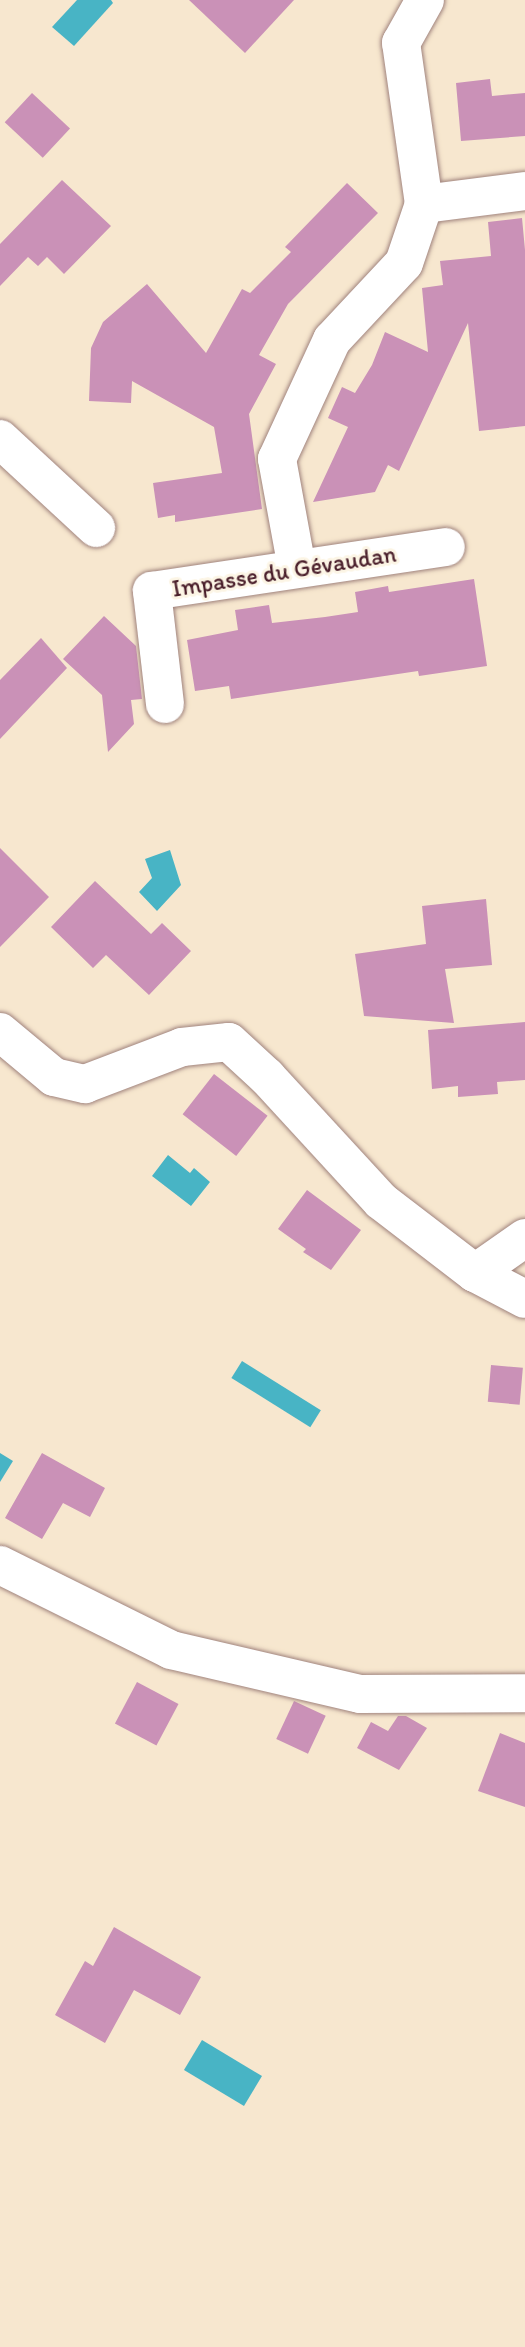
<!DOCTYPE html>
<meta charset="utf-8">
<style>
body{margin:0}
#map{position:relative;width:525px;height:2347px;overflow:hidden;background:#f7e7cf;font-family:Itim,sans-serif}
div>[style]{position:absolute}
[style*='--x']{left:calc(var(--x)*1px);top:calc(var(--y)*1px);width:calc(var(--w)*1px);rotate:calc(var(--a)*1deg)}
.water>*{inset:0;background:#48b4c5;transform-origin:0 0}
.building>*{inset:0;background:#ca91b7;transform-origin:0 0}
.roads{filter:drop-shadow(0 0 2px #a0837d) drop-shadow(0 0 2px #a0837d)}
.minor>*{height:38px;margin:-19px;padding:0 19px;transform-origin:19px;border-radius:19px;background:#fff}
span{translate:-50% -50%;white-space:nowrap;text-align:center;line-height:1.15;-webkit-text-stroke:6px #fcf5e5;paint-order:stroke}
.street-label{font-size:24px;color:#4a1f2b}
</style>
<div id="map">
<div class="water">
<div style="clip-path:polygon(77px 0,111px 0,113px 3px,74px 46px,52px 27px)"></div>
<div style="clip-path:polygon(170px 850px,181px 885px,157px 911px,139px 892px,152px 878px,145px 859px)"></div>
<div style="clip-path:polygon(168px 1155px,190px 1173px,194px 1168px,210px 1182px,191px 1206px,152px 1176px)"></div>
<div style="left:242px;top:1361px;width:93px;height:20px;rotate:32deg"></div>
<div style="clip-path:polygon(0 1453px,13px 1461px,0 1482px)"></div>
<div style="left:202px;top:2040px;width:70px;height:35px;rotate:31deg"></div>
</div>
<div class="building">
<div style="clip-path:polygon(189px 0,294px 0,245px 53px)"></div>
<div style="clip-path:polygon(490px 79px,492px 96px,525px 93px,525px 136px,461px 141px,456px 83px)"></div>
<div style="left:32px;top:93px;width:52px;height:40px;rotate:43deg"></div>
<div style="clip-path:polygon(62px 180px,111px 226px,64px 274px,47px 257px,38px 266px,28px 257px,0 286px,0 244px)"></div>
<div style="clip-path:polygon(347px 183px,378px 213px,288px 304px,259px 355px,276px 364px,249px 414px,262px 509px,175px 522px,175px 515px,158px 518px,153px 483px,222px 473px,214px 427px,132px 381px,131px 403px,89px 401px,91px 348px,103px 322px,147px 284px,206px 353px,242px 289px,250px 293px,291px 252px,285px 247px)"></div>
<div style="clip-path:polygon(522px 218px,525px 250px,525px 426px,479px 431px,468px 323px,399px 471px,388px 465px,375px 492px,313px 502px,348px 427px,328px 418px,342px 387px,355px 393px,372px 365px,385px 332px,428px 352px,422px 288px,443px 285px,440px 261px,491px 256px,488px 222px)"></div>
<div style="clip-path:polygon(474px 579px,487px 666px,419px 676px,418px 671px,231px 699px,229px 686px,195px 691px,187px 640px,238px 630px,235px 610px,269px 605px,272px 623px,325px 617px,358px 612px,355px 592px,388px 586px,389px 592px)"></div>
<div style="clip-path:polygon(104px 616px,136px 646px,142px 699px,131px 700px,134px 724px,108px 752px,102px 695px,63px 659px)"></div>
<div style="clip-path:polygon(41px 638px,67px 668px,0 739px,0 680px)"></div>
<div style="clip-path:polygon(0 848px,49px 897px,0 947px)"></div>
<div style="clip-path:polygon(95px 881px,151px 934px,162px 923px,191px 951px,149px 995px,106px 955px,93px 968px,51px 927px)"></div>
<div style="clip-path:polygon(486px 899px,492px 965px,445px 969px,454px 1023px,364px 1016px,355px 954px,426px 944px,422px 906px)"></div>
<div style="clip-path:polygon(525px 1022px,525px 1080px,497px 1082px,498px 1094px,458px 1097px,458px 1086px,432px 1089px,428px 1030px)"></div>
<div style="left:214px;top:1074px;width:68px;height:51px;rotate:38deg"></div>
<div style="clip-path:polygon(307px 1190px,361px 1230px,331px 1270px,303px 1252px,306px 1249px,278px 1229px)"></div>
<div style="left:491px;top:1365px;width:32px;height:37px;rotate:5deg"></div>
<div style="clip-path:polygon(42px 1453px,105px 1488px,90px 1517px,63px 1503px,42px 1539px,5px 1518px)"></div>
<div style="left:137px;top:1682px;width:47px;height:47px;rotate:28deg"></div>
<div style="left:294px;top:1701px;width:35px;height:42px;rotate:25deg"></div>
<div style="clip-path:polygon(398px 1716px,406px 1716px,427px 1728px,399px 1770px,357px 1748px,371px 1722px,388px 1731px)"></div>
<div style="clip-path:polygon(500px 1733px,525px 1743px,525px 1807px,478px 1791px)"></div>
<div style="clip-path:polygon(114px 1927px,201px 1977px,180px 2015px,134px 1990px,105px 2043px,55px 2015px,85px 1961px,93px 1966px)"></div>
</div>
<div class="roads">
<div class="minor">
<div style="--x:424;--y:204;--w:102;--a:-7.3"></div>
<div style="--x:0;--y:439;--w:131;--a:42.8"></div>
<div style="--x:297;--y:568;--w:111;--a:-100.4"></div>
<div style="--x:277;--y:459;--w:131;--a:-65.2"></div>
<div style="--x:332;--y:340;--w:105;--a:-46.9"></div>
<div style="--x:404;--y:263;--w:62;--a:-71.3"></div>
<div style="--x:424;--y:204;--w:163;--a:-98.1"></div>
<div style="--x:401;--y:43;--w:49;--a:-60.8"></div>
<div style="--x:165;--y:704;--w:114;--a:-96.6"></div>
<div style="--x:152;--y:591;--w:297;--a:-8.5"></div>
<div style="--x:0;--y:1032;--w:70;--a:39.8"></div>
<div style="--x:54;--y:1077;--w:32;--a:13"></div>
<div style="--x:85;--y:1084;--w:104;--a:-20.9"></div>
<div style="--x:182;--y:1047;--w:47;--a:-6.1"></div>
<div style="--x:229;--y:1042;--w:52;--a:42.6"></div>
<div style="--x:267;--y:1077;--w:168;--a:47.4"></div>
<div style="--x:381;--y:1201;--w:118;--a:37.5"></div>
<div style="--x:475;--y:1273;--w:56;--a:27.5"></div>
<div style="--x:475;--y:1273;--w:61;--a:-35"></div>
<div style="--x:0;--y:1565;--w:191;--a:26.4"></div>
<div style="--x:171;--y:1650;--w:194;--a:13.1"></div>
<div style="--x:360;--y:1694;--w:165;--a:-0.3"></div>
</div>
</div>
<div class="street-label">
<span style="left:284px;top:571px;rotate:-9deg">Impasse du Gévaudan</span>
</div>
</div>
